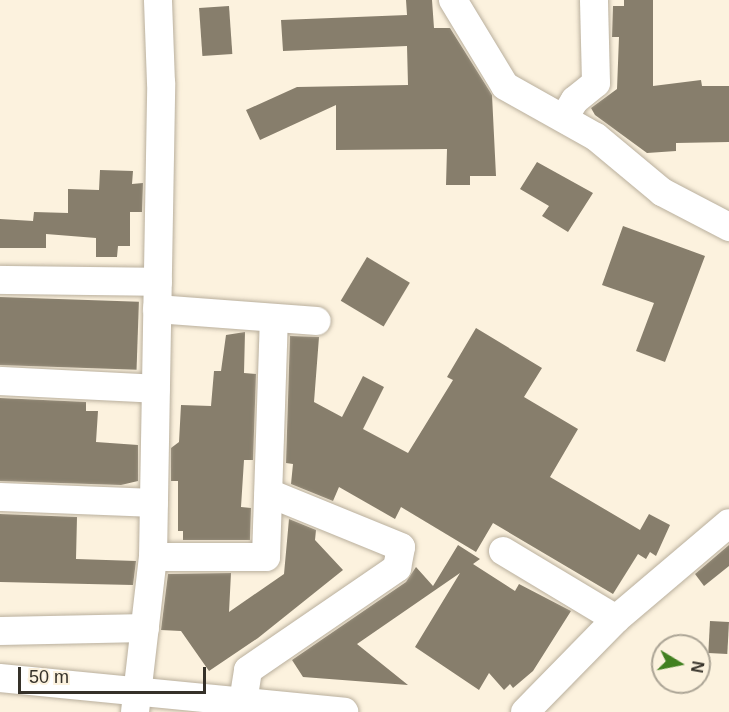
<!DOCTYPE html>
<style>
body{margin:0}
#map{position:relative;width:729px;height:712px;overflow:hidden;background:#fcf2de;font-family:Helvetica,sans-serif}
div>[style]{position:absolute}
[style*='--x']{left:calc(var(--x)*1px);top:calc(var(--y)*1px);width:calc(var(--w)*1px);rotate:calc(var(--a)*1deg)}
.building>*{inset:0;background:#877e6c;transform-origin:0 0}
.roads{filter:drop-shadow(0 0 2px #b9af9d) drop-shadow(0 0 2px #b9af9d)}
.minor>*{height:28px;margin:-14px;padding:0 14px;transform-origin:14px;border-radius:14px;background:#fff}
span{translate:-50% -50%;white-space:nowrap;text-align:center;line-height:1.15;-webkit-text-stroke:5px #fcf2de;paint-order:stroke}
.north{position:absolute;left:651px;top:634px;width:60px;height:60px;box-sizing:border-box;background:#fcf2de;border:2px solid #aca596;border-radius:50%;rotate:100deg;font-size:16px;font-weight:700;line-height:24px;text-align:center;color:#353129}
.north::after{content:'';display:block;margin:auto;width:21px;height:27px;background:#418020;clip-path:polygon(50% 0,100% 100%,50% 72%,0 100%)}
.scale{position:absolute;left:18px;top:667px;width:188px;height:27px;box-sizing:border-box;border:3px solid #353129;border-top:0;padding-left:8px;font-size:18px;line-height:21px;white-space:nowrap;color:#353129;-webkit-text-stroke:4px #fcf2de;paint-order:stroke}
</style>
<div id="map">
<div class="building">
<div style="clip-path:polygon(406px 0,432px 0,434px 28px,450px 28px,492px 95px,496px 176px,470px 176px,470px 185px,446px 185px,447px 149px,336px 150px,336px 105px,260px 140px,246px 110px,297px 87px,408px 85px,407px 46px,283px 51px,281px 20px,407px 15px)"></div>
<div style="clip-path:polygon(624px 0,653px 0,653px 86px,701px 80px,702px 86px,729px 86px,729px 142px,676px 143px,676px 151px,647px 153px,595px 115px,591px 108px,617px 89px,619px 37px,612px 37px,613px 6px,624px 6px)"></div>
<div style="left:229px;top:6px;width:48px;height:30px;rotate:86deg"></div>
<div style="clip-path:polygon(537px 162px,593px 193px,568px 232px,542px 216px,549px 206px,520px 189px)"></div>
<div style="clip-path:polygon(100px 170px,133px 171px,132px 184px,143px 183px,142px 212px,130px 212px,130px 246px,118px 246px,117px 257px,96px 257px,96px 238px,46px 234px,46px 248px,0 248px,0 219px,33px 221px,34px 212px,68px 213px,68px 189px,99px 190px)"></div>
<div style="clip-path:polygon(623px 226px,705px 256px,665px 362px,636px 351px,654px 303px,602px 285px)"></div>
<div style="left:367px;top:257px;width:50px;height:51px;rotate:31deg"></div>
<div style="left:0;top:297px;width:139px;height:68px;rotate:2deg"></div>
<div style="clip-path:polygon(476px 328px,542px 368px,524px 397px,578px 429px,550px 477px,640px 530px,649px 514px,670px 525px,656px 556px,650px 552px,646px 559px,638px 554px,613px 594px,493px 523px,476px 552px,401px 507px,395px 519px,339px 487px,333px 501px,291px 484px,293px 464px,286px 463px,290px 336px,319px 337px,314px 402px,342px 417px,363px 376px,384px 387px,363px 429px,408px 453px,453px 380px,447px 377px)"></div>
<div style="clip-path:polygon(245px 332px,244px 373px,256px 374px,253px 460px,244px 460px,241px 507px,251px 508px,250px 540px,183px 540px,183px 531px,178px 531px,178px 481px,171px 481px,171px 448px,179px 442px,181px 405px,211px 406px,214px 371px,221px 371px,226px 335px)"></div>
<div style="clip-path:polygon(0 398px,86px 402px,86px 411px,98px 411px,96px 442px,138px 445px,138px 481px,121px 485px,0 481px)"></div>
<div style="clip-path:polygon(0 514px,77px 517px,76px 559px,136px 561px,133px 585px,0 582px)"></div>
<div style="clip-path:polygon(289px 519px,316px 530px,315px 540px,343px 570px,258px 638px,209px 671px,181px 631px,161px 630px,168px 574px,231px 573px,229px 612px,284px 574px)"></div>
<div style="clip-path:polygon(458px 545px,480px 559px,473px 564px,515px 591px,519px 584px,571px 611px,533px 671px,513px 688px,510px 684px,504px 690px,489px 673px,479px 690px,415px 647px,460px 573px,357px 644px,408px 685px,303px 677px,292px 660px,406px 582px,416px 567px,433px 586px)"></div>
<div style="clip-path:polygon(729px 545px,729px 566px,704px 586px,695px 574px)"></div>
<div style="left:710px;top:621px;width:19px;height:32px;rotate:3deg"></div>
</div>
<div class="roads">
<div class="minor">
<div style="--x:453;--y:0;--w:100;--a:58.8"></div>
<div style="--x:505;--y:86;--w:104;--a:29.3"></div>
<div style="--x:596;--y:137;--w:86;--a:39.8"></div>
<div style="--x:662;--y:192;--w:76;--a:27.6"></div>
<div style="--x:564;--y:118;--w:21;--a:-59"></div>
<div style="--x:575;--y:100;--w:27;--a:-39"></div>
<div style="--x:596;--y:83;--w:83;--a:-91.4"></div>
<div style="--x:0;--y:280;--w:158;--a:0.7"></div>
<div style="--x:157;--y:309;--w:160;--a:4.3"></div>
<div style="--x:0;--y:381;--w:156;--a:2.9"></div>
<div style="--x:0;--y:497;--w:154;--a:2.2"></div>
<div style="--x:503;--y:551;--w:132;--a:31"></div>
<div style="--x:153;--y:557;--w:113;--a:0"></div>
<div style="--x:266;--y:557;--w:239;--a:-88.1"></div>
<div style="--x:0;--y:631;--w:145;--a:-1.2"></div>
<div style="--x:0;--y:678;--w:346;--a:5.6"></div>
<div style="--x:243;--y:702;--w:32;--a:-81"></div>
<div style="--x:248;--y:670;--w:181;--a:-34.4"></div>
<div style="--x:397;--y:568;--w:21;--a:-79"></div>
<div style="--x:401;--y:547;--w:143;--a:-157.8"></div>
<div style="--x:135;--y:712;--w:156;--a:-83.4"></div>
<div style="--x:153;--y:557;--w:474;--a:-89"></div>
<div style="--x:161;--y:83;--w:83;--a:-92.1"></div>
<div style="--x:525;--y:712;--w:130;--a:-45.6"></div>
<div style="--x:616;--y:619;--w:148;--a:-40.3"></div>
</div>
</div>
<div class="north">N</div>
<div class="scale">50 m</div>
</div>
